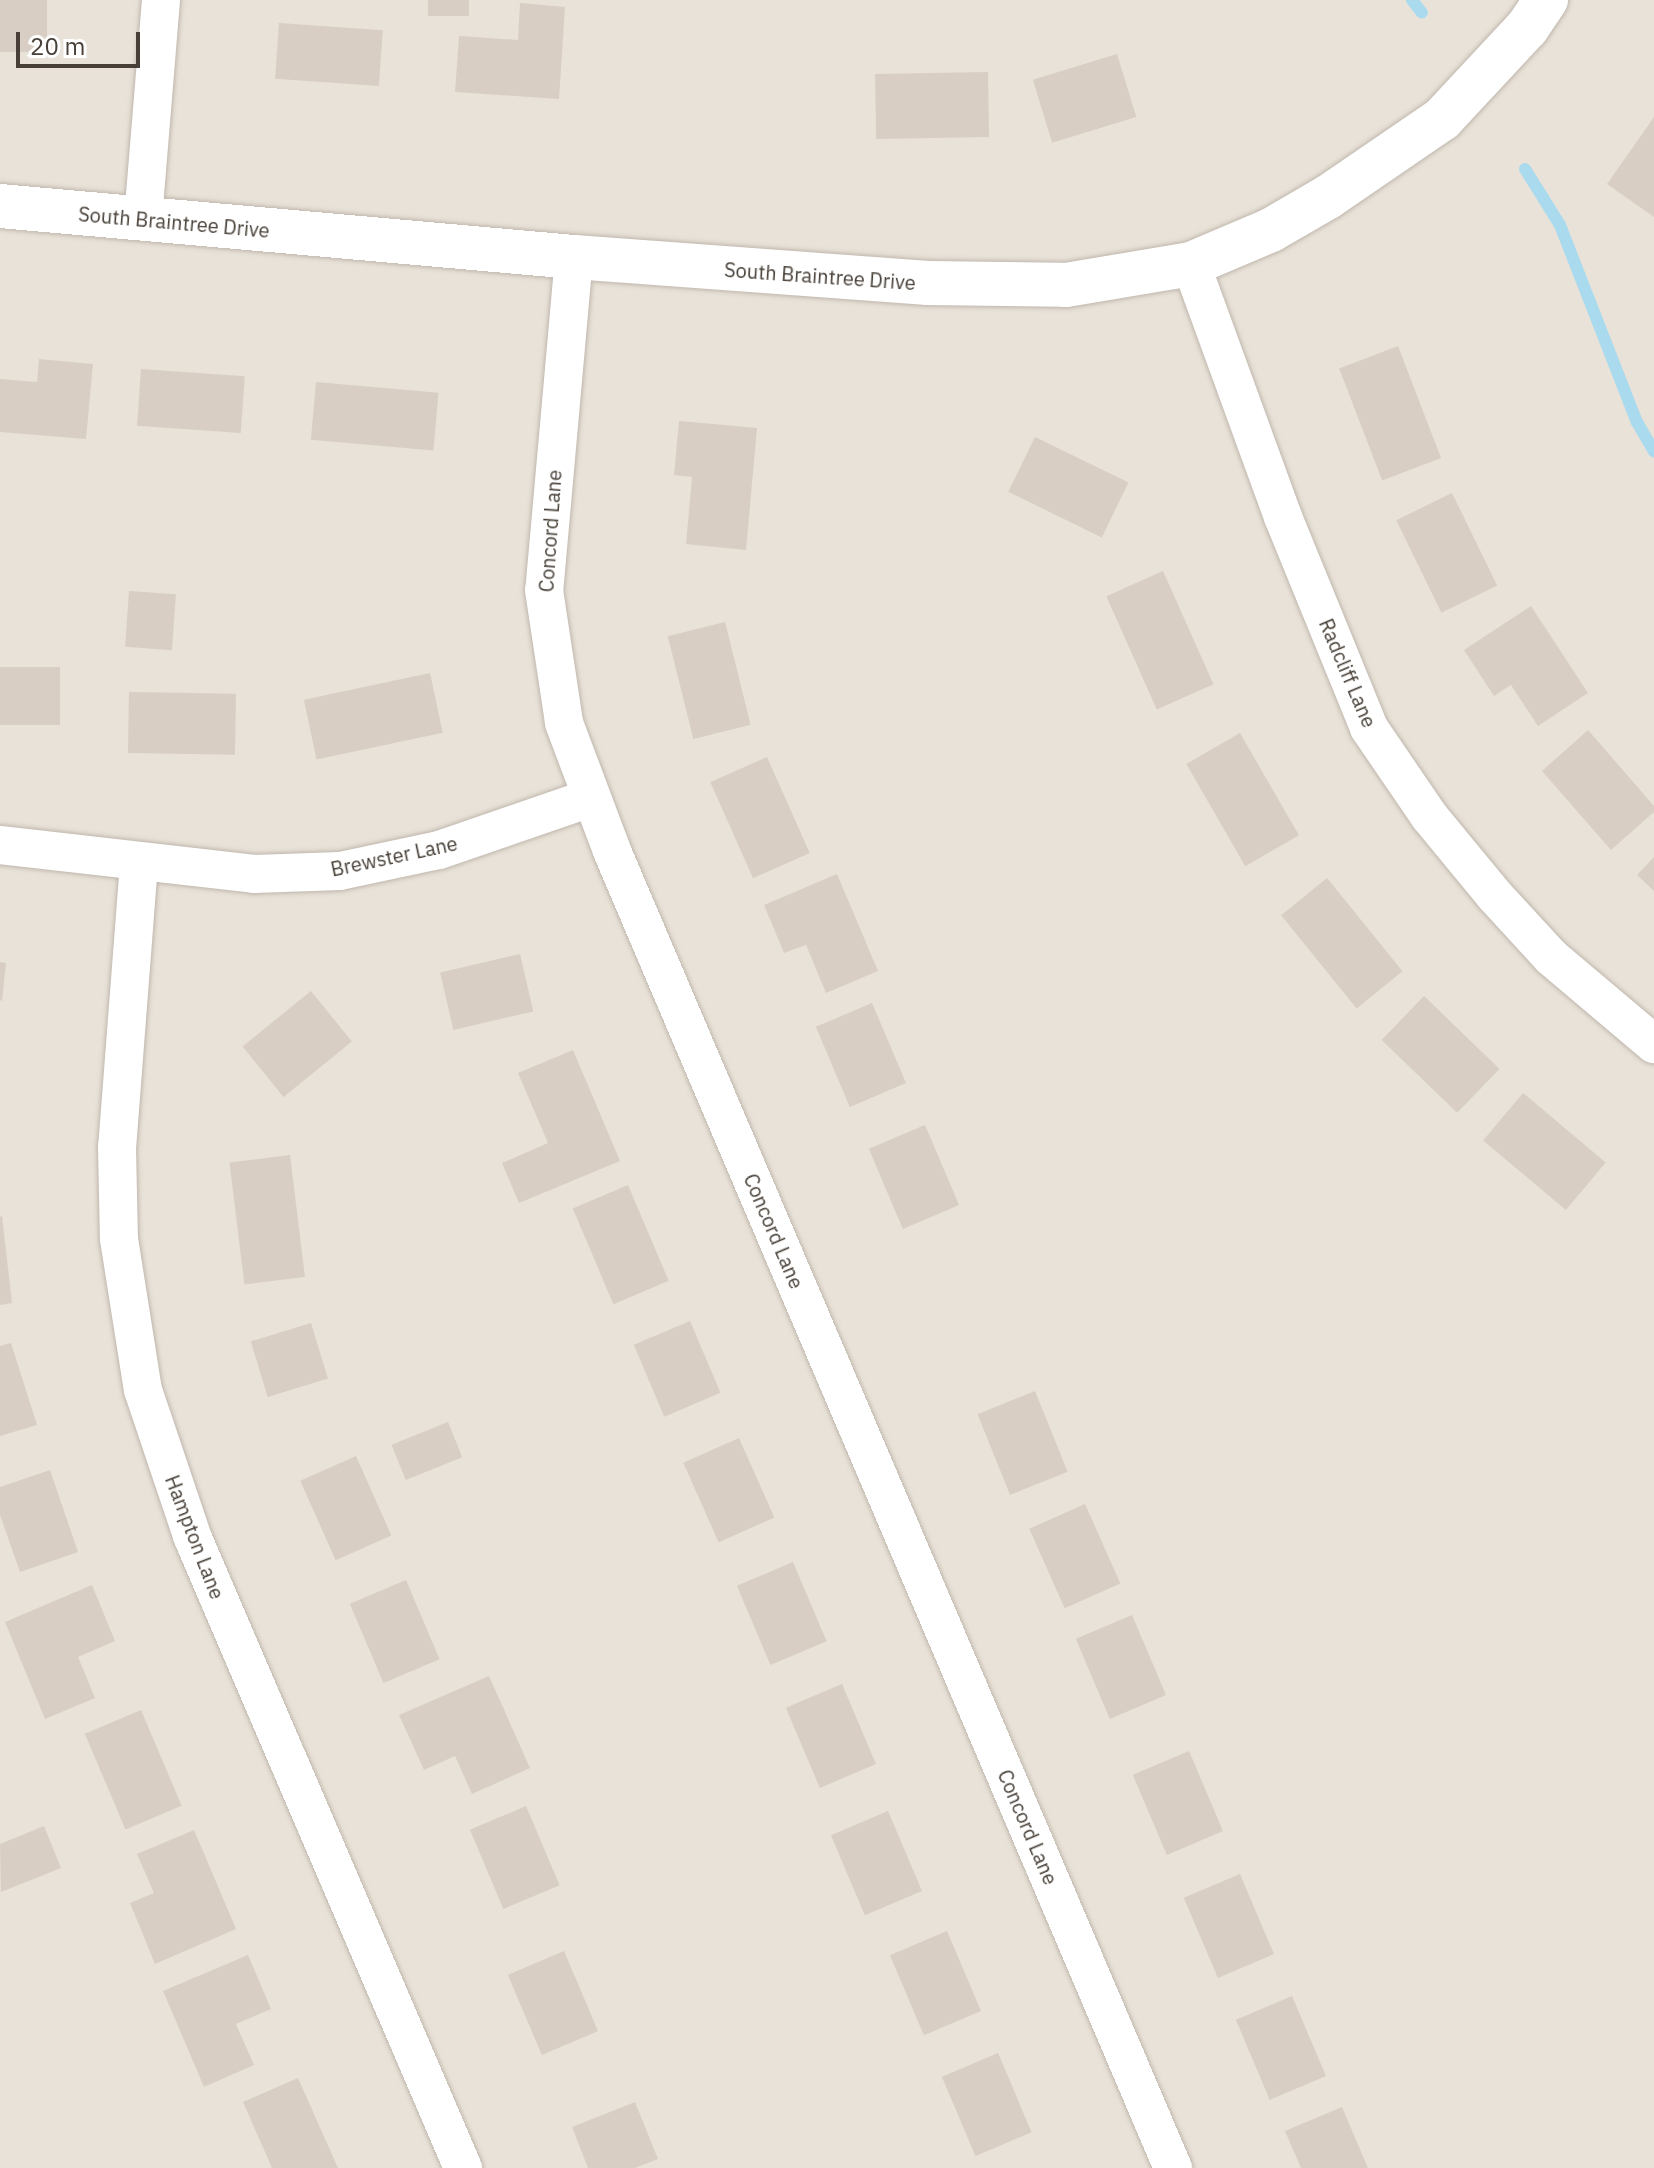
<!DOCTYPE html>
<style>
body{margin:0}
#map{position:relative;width:1654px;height:2168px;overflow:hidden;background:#f4f0ea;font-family:"IBM Plex Sans",sans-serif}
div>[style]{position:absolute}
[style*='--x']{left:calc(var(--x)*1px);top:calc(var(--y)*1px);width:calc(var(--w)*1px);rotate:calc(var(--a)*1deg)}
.residential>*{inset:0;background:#e8e2d8;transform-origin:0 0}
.stream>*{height:12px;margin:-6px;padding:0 6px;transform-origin:6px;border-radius:6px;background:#a9daee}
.building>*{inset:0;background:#d9cec3;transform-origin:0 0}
.roads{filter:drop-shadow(0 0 2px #c0b7ad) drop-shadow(0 0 2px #c0b7ad)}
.minor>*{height:38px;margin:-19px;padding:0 19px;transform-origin:19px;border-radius:19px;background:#fff}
.tertiary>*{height:44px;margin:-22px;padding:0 22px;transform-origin:22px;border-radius:22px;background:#fff}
span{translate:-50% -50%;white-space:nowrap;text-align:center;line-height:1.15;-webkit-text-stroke:6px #fff;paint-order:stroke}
.street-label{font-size:20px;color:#484038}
.scale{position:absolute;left:16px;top:32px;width:124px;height:36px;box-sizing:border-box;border:4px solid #484038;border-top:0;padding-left:10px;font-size:24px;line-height:28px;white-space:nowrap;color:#484038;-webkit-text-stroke:6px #fff;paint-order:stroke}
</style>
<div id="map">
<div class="residential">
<div style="left:0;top:0;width:1654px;height:2168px"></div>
</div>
<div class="stream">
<div style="--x:1412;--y:0;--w:16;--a:52"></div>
<div style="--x:1525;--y:169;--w:66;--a:58"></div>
<div style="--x:1560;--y:225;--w:212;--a:68.7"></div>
<div style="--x:1637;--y:422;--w:34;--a:60"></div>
</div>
<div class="building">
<div style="left:0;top:0;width:47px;height:52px"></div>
<div style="left:428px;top:0;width:41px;height:16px"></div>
<div style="clip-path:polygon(520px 3px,565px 7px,559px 99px,455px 92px,459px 36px,518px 40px)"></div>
<div style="left:279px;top:23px;width:104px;height:56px;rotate:4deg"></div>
<div style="left:1117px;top:54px;width:66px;height:88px;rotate:73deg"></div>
<div style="left:988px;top:72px;width:65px;height:113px;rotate:89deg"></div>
<div style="clip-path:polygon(1654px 117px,1654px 217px,1607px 184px)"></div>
<div style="left:1398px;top:346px;width:120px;height:63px;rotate:69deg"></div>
<div style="clip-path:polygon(39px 359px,93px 364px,86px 439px,0 432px,0 379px,37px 382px)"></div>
<div style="left:141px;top:369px;width:104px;height:57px;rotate:4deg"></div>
<div style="left:316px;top:382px;width:123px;height:58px;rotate:5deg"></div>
<div style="clip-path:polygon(679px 421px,757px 428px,746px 550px,686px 544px,692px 477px,674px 475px)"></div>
<div style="left:1035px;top:437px;width:104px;height:61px;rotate:26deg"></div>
<div style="left:1452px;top:493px;width:103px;height:62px;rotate:64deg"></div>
<div style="left:1163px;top:571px;width:124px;height:62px;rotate:66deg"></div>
<div style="left:129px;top:591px;width:47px;height:56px;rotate:4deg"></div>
<div style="clip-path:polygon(1531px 606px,1588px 693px,1538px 726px,1511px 685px,1494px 696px,1464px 650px)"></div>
<div style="left:725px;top:622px;width:106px;height:59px;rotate:76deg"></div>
<div style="left:0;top:667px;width:60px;height:58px"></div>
<div style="left:430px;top:673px;width:61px;height:129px;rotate:78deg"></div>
<div style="left:129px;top:692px;width:107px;height:61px;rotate:1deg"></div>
<div style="clip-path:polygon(1588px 730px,1654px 806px,1654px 812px,1611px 850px,1542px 771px)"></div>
<div style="left:1240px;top:733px;width:118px;height:62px;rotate:60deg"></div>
<div style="left:767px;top:757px;width:105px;height:62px;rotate:66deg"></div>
<div style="clip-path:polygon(1654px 857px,1654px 891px,1637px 875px)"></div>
<div style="clip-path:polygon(837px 874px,878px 971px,826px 993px,806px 945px,784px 953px,764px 905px)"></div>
<div style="left:1327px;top:878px;width:120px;height:59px;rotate:51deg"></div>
<div style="left:520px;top:954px;width:59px;height:82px;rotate:77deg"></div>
<div style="clip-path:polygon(0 962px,6px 963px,2px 1001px,0 1000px)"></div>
<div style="left:311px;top:991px;width:65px;height:88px;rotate:51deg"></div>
<div style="left:1424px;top:996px;width:105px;height:61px;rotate:44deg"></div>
<div style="left:872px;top:1003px;width:87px;height:61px;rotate:67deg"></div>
<div style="clip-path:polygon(573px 1050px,620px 1161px,519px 1203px,502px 1163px,548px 1143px,518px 1073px)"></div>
<div style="left:1523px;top:1093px;width:108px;height:62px;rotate:40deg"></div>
<div style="left:925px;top:1125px;width:87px;height:61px;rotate:67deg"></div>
<div style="left:290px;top:1155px;width:123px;height:61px;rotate:83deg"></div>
<div style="left:628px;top:1185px;width:104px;height:60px;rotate:67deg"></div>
<div style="clip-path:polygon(2px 1216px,12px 1303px,0 1305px,0 1217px)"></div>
<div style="left:690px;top:1321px;width:78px;height:61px;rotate:67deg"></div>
<div style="left:311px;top:1323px;width:58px;height:63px;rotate:73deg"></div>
<div style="clip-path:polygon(11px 1343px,37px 1425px,0 1436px,0 1346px)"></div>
<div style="left:1035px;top:1391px;width:87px;height:62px;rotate:68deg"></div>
<div style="left:448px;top:1422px;width:38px;height:61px;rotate:68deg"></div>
<div style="left:739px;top:1438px;width:87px;height:61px;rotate:66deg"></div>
<div style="left:356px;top:1456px;width:87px;height:61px;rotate:66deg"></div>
<div style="clip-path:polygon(50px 1470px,78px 1552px,20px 1572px,0 1515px,0 1487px)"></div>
<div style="left:1085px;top:1504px;width:87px;height:61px;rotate:66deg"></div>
<div style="left:793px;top:1562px;width:86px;height:61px;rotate:67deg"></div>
<div style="left:406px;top:1580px;width:86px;height:61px;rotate:67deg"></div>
<div style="clip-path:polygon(92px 1585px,115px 1641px,78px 1657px,95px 1698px,45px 1719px,5px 1622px)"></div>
<div style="left:1132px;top:1615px;width:87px;height:61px;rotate:67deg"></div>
<div style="clip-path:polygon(489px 1676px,530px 1768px,472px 1794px,455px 1756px,424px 1770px,399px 1715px)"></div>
<div style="left:842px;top:1684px;width:87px;height:61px;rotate:67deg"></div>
<div style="left:141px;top:1710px;width:104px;height:61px;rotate:67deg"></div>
<div style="left:1189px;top:1751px;width:87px;height:61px;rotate:67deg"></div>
<div style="left:526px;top:1806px;width:86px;height:61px;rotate:67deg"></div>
<div style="left:888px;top:1811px;width:87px;height:62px;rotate:67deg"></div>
<div style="clip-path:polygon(44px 1826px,61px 1868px,1px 1892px,0 1844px)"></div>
<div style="clip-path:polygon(194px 1830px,236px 1929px,155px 1964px,130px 1903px,154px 1893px,137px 1854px)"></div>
<div style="left:1240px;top:1874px;width:87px;height:61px;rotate:67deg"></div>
<div style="left:947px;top:1931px;width:87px;height:62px;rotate:67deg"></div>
<div style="left:564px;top:1951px;width:87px;height:61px;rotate:67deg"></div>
<div style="clip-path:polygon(248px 1955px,271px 2009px,236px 2024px,254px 2065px,204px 2087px,163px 1991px)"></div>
<div style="left:1292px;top:1996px;width:87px;height:61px;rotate:67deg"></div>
<div style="left:998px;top:2053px;width:86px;height:61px;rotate:67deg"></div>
<div style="clip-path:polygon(298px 2078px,338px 2168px,272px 2168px,243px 2102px)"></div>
<div style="clip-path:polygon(635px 2102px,658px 2159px,635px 2168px,588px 2168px,572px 2127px)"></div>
<div style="clip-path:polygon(1342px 2107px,1368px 2168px,1301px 2168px,1285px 2131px)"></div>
</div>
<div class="roads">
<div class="minor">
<div style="--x:143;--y:219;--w:220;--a:-85.3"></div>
<div style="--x:574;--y:257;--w:334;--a:95.1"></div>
<div style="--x:544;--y:590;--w:134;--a:81.4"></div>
<div style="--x:564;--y:723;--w:137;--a:69.4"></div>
<div style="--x:612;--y:851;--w:1432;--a:66.93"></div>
<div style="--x:1191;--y:264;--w:269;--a:70"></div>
<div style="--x:1283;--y:517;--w:228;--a:67.8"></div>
<div style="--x:1369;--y:728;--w:107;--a:55.7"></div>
<div style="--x:1429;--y:816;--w:104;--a:50.5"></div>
<div style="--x:1495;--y:896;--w:83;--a:47.4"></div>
<div style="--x:1551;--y:957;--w:135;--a:40.2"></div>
<div style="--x:0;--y:845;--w:256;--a:6.5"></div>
<div style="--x:254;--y:874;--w:86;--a:-2"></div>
<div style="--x:340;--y:871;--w:101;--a:-12"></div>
<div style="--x:439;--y:850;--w:160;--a:-19"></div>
<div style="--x:139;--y:863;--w:285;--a:94.4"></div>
<div style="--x:117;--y:1147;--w:92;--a:88.8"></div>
<div style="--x:119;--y:1239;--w:153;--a:81"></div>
<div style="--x:143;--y:1390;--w:154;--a:71.4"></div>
<div style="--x:192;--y:1536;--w:688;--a:66.79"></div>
</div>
<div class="tertiary">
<div style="--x:0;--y:206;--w:576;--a:5.08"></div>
<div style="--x:574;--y:257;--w:355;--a:4.2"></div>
<div style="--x:928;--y:283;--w:138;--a:0.8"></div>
<div style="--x:1066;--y:285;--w:127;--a:-9.5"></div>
<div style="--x:1191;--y:264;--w:87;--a:-23"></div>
<div style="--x:1271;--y:230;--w:66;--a:-30.1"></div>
<div style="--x:1328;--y:197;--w:138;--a:-34.4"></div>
<div style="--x:1442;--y:119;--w:125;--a:-47"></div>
<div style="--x:1527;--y:28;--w:34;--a:-56"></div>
</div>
</div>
<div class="street-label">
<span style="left:174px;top:222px;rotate:5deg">South Braintree Drive</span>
<span style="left:820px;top:276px;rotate:4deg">South Braintree Drive</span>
<span style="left:550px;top:531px;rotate:-86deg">Concord Lane</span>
<span style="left:1348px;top:673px;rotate:67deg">Radcliff Lane</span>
<span style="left:394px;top:856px;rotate:-12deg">Brewster Lane</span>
<span style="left:774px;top:1231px;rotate:67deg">Concord Lane</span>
<span style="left:195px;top:1537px;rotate:69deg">Hampton Lane</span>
<span style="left:1028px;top:1827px;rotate:67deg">Concord Lane</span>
</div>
<div class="scale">20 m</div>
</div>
